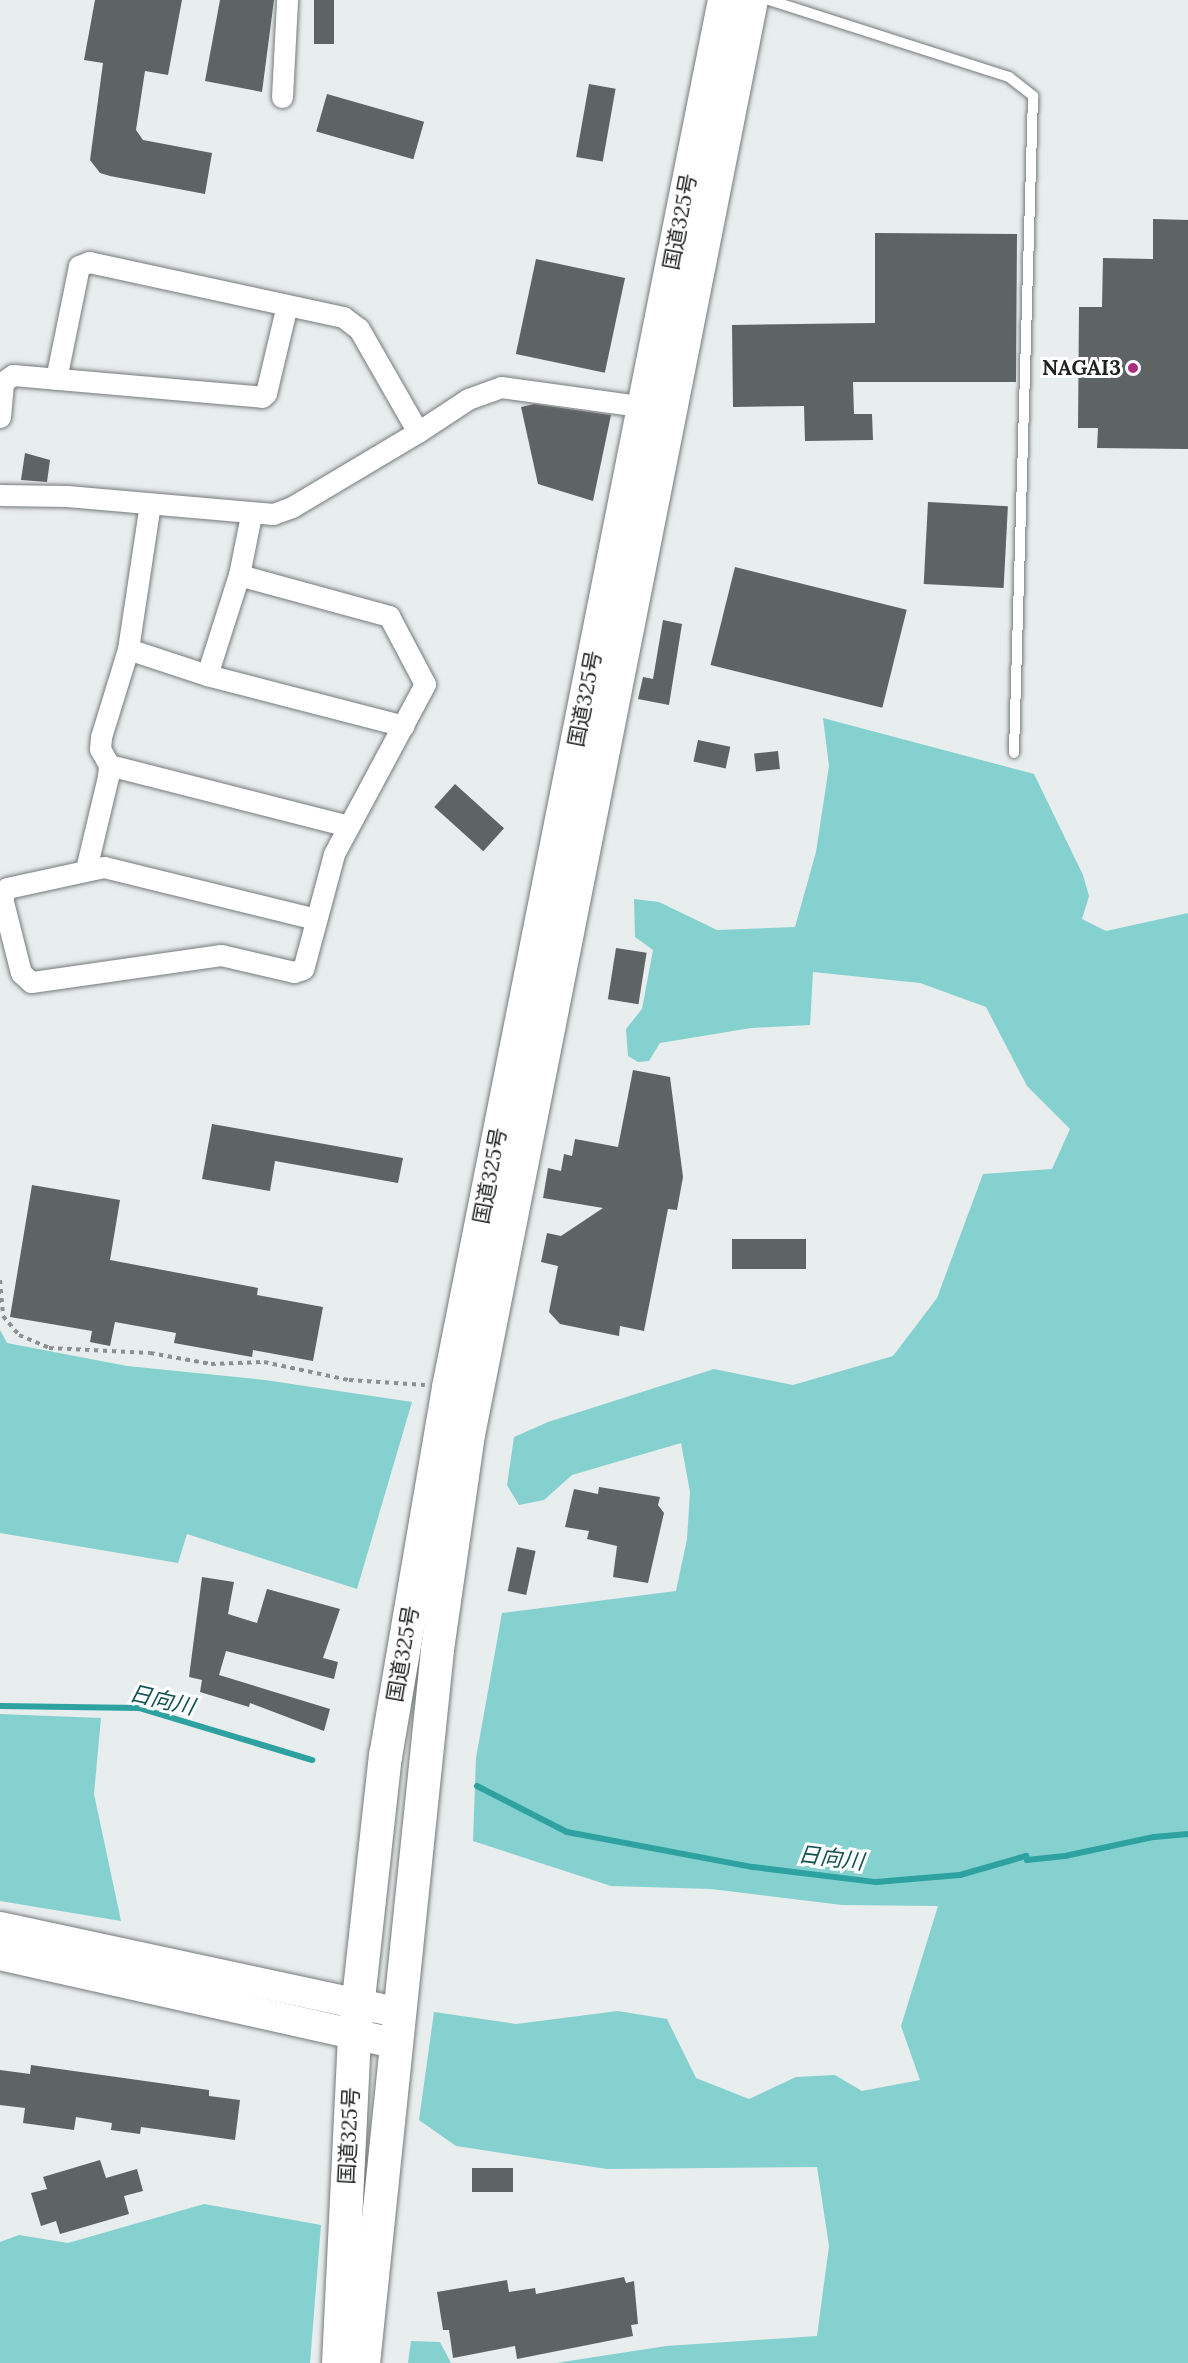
<!DOCTYPE html>
<meta charset="utf-8">
<style>
body{margin:0}
#map{position:relative;width:1188px;height:2363px;overflow:hidden;background:#e8eded;font-family:Lora,"Noto Sans JP",serif}
div>[style]{position:absolute}
[style*='--x']{left:calc(var(--x)*1px);top:calc(var(--y)*1px);width:calc(var(--w)*1px);rotate:calc(var(--a)*1deg)}
.green>*{inset:0;background:#85d1d0}
.stream>*{height:6px;margin:-3px;padding:0 3px;transform-origin:3px;border-radius:3px;background:#2ea1a1}
.building>*{inset:0;background:#5e6363;transform-origin:0 0}
.path>*{height:4px;margin-top:-2px;transform-origin:0;background:repeating-linear-gradient(90deg,#8c9090 0 4.5px,transparent 0 9px)}
.roads{filter:drop-shadow(0 0 2px #757a7a) drop-shadow(0 0 2px #757a7a)}
.lane>*{height:10px;margin:-5px;padding:0 5px;transform-origin:5px;border-radius:5px;background:#fff}
.street>*{height:21px;margin:-10.5px;padding:0 10.5px;transform-origin:10.5px;border-radius:10.5px;background:#fff}
.secondary>*{height:30px;margin:-15px;padding:0 15px;transform-origin:15px;border-radius:15px;background:#fff}
.highway>*{height:33px;margin:-16.5px;padding:0 16.5px;transform-origin:16.5px;border-radius:16.5px;background:#fff}
.dots>*{width:16px;height:16px;translate:-50% -50%;box-sizing:border-box;border:3px solid #fff;border-radius:50%}
span{translate:-50% -50%;white-space:nowrap;text-align:center;line-height:1.15;-webkit-text-stroke:6px #fff;paint-order:stroke}
.street-label{font-size:21px;color:#202222}
.poi-label{font-size:21px;color:#202222;font-weight:700}
.right{translate:-100% -50%;text-align:right}
.water-label{font-size:22px;color:#125252;font-style:italic}
</style>
<div id="map">
<div class="green">
<div style="clip-path:polygon(823px 718px,1034px 774px,1083px 875px,1089px 896px,1082px 919px,1106px 931px,1188px 913px,1188px 2363px,556px 2363px,666px 2346px,817px 2336px,829px 2246px,817px 2167px,607px 2169px,456px 2146px,419px 2120px,434px 2012px,516px 2024px,618px 2011px,667px 2019px,696px 2078px,749px 2099px,796px 2077px,835px 2075px,862px 2091px,920px 2080px,901px 2026px,938px 1906px,842px 1905px,711px 1889px,611px 1886px,473px 1841px,476px 1758px,502px 1613px,676px 1591px,687px 1539px,690px 1492px,681px 1443px,572px 1475px,544px 1500px,519px 1505px,507px 1485px,514px 1437px,548px 1422px,714px 1369px,793px 1385px,893px 1356px,937px 1298px,983px 1174px,1052px 1169px,1070px 1129px,1027px 1086px,986px 1007px,920px 983px,813px 972px,810px 1025px,751px 1028px,660px 1043px,649px 1061px,638px 1062px,628px 1056px,626px 1029px,642px 1009px,653px 950px,635px 937px,634px 899px,659px 902px,717px 930px,795px 927px,816px 852px,829px 766px)"></div>
<div style="clip-path:polygon(0 1330px,7px 1343px,127px 1366px,265px 1380px,412px 1402px,357px 1589px,187px 1534px,178px 1563px,0 1533px)"></div>
<div style="clip-path:polygon(0 1714px,101px 1718px,94px 1794px,121px 1921px,0 1901px)"></div>
<div style="clip-path:polygon(204px 2204px,321px 2225px,310px 2363px,0 2363px,0 2242px,19px 2235px,68px 2243px)"></div>
<div style="clip-path:polygon(411px 2341px,440px 2342px,451px 2363px,408px 2363px)"></div>
</div>
<div class="stream">
<div style="--x:0;--y:1706;--w:139;--a:0.8"></div>
<div style="--x:139;--y:1708;--w:181;--a:16.7"></div>
<div style="--x:477;--y:1786;--w:101;--a:27.1"></div>
<div style="--x:567;--y:1832;--w:189;--a:10.7"></div>
<div style="--x:753;--y:1867;--w:124;--a:7"></div>
<div style="--x:876;--y:1882;--w:84;--a:-4.8"></div>
<div style="--x:960;--y:1875;--w:69;--a:-16.1"></div>
<div style="--x:1026;--y:1856;--w:4;--a:76"></div>
<div style="--x:1027;--y:1860;--w:38;--a:-6"></div>
<div style="--x:1065;--y:1856;--w:91;--a:-12.1"></div>
<div style="--x:1154;--y:1837;--w:34;--a:-5"></div>
</div>
<div class="building">
<div style="clip-path:polygon(95px 0,182px 0,168px 75px,145px 71px,136px 130px,143px 140px,212px 153px,205px 194px,110px 176px,100px 173px,90px 160px,103px 63px,84px 60px)"></div>
<div style="clip-path:polygon(220px 0,274px 0,262px 92px,205px 81px)"></div>
<div style="left:314px;top:0;width:20px;height:44px"></div>
<div style="left:589px;top:84px;width:27px;height:74px;rotate:10deg"></div>
<div style="left:327px;top:94px;width:101px;height:39px;rotate:16deg"></div>
<div style="clip-path:polygon(1153px 219px,1188px 220px,1188px 449px,1097px 448px,1098px 428px,1078px 428px,1079px 307px,1102px 307px,1103px 258px,1153px 259px)"></div>
<div style="clip-path:polygon(875px 233px,1017px 234px,1016px 382px,853px 382px,854px 414px,872px 414px,873px 440px,805px 441px,804px 406px,733px 407px,732px 325px,875px 323px)"></div>
<div style="left:536px;top:259px;width:91px;height:97px;rotate:12deg"></div>
<div style="clip-path:polygon(534px 404px,611px 415px,593px 501px,538px 484px,521px 407px)"></div>
<div style="clip-path:polygon(25px 453px,50px 460px,47px 482px,21px 480px)"></div>
<div style="left:928px;top:502px;width:80px;height:82px;rotate:3deg"></div>
<div style="left:735px;top:567px;width:177px;height:101px;rotate:14deg"></div>
<div style="clip-path:polygon(663px 620px,682px 624px,669px 705px,638px 699px,643px 677px,653px 679px)"></div>
<div style="left:698px;top:740px;width:33px;height:22px;rotate:12deg"></div>
<div style="left:778px;top:751px;width:18px;height:24px;rotate:84deg"></div>
<div style="left:455px;top:784px;width:66px;height:31px;rotate:42deg"></div>
<div style="left:616px;top:948px;width:31px;height:52px;rotate:9deg"></div>
<div style="clip-path:polygon(633px 1070px,670px 1077px,683px 1177px,677px 1210px,668px 1209px,644px 1331px,620px 1326px,619px 1336px,560px 1324px,549px 1312px,558px 1266px,541px 1262px,547px 1233px,561px 1236px,603px 1208px,543px 1198px,548px 1168px,561px 1171px,564px 1154px,572px 1156px,575px 1139px,618px 1147px)"></div>
<div style="clip-path:polygon(212px 1124px,403px 1158px,398px 1183px,275px 1161px,270px 1191px,202px 1179px)"></div>
<div style="clip-path:polygon(32px 1185px,120px 1200px,110px 1260px,258px 1288px,257px 1295px,323px 1307px,313px 1361px,253px 1350px,252px 1357px,174px 1343px,176px 1333px,115px 1322px,110px 1346px,90px 1342px,92px 1331px,10px 1317px)"></div>
<div style="left:732px;top:1239px;width:74px;height:30px"></div>
<div style="clip-path:polygon(599px 1487px,660px 1497px,658px 1505px,664px 1513px,648px 1583px,613px 1577px,617px 1546px,587px 1539px,589px 1531px,565px 1527px,574px 1489px,598px 1494px)"></div>
<div style="left:517px;top:1547px;width:19px;height:45px;rotate:12deg"></div>
<div style="clip-path:polygon(202px 1577px,234px 1582px,228px 1614px,257px 1623px,267px 1589px,340px 1609px,323px 1658px,338px 1662px,334px 1679px,226px 1651px,219px 1675px,330px 1709px,324px 1731px,250px 1703px,249px 1707px,200px 1692px,202px 1680px,189px 1677px)"></div>
<div style="clip-path:polygon(31px 2065px,209px 2090px,209px 2096px,240px 2100px,235px 2140px,141px 2127px,140px 2134px,111px 2130px,112px 2123px,76px 2117px,74px 2130px,23px 2123px,25px 2108px,0 2105px,0 2070px,30px 2074px)"></div>
<div style="clip-path:polygon(100px 2160px,106px 2178px,137px 2169px,143px 2191px,124px 2196px,129px 2214px,60px 2234px,56px 2221px,41px 2226px,31px 2193px,47px 2189px,43px 2177px)"></div>
<div style="left:472px;top:2168px;width:41px;height:24px"></div>
<div style="clip-path:polygon(624px 2277px,626px 2283px,634px 2281px,638px 2324px,631px 2325px,633px 2336px,517px 2359px,515px 2346px,453px 2358px,449px 2330px,443px 2330px,437px 2292px,507px 2280px,509px 2292px,535px 2288px,536px 2294px)"></div>
</div>
<div class="path">
<div style="--x:0;--y:1280;--w:36;--a:85"></div>
<div style="--x:3;--y:1316;--w:25;--a:50"></div>
<div style="--x:19;--y:1335;--w:33;--a:23"></div>
<div style="--x:49;--y:1348;--w:101;--a:2.8"></div>
<div style="--x:150;--y:1353;--w:62;--a:10.2"></div>
<div style="--x:211;--y:1364;--w:53;--a:-2.2"></div>
<div style="--x:264;--y:1362;--w:87;--a:12"></div>
<div style="--x:349;--y:1380;--w:76;--a:3.8"></div>
</div>
<div class="roads">
<div class="lane">
<div style="--x:769;--y:0;--w:252;--a:17.8"></div>
<div style="--x:1009;--y:77;--w:31;--a:38"></div>
<div style="--x:1033;--y:96;--w:657;--a:91.66"></div>
</div>
<div class="street">
<div style="--x:282;--y:97;--w:97;--a:-87"></div>
<div style="--x:0;--y:417;--w:35;--a:-85"></div>
<div style="--x:3;--y:382;--w:12;--a:-35"></div>
<div style="--x:13;--y:375;--w:250;--a:5"></div>
<div style="--x:262;--y:397;--w:6;--a:-45"></div>
<div style="--x:266;--y:393;--w:90;--a:-76.6"></div>
<div style="--x:418;--y:432;--w:60;--a:-33.4"></div>
<div style="--x:468;--y:399;--w:35;--a:-20"></div>
<div style="--x:501;--y:387;--w:155;--a:7.8"></div>
<div style="--x:0;--y:495;--w:67;--a:0.9"></div>
<div style="--x:67;--y:496;--w:207;--a:5"></div>
<div style="--x:273;--y:514;--w:20;--a:-20"></div>
<div style="--x:292;--y:507;--w:147;--a:-30.8"></div>
<div style="--x:418;--y:432;--w:119;--a:-119.8"></div>
<div style="--x:359;--y:329;--w:20;--a:-143"></div>
<div style="--x:343;--y:317;--w:260;--a:-167.8"></div>
<div style="--x:89;--y:262;--w:11;--a:158"></div>
<div style="--x:79;--y:266;--w:115;--a:101.5"></div>
<div style="--x:251;--y:515;--w:61;--a:101.3"></div>
<div style="--x:239;--y:575;--w:156;--a:15.3"></div>
<div style="--x:389;--y:616;--w:77;--a:62.1"></div>
<div style="--x:425;--y:684;--w:193;--a:118.2"></div>
<div style="--x:334;--y:854;--w:116;--a:105"></div>
<div style="--x:304;--y:966;--w:3;--a:108"></div>
<div style="--x:303;--y:969;--w:9;--a:162"></div>
<div style="--x:294;--y:972;--w:75;--a:-166.9"></div>
<div style="--x:221;--y:955;--w:192;--a:171.9"></div>
<div style="--x:31;--y:982;--w:13;--a:-138"></div>
<div style="--x:21;--y:973;--w:77;--a:-104.2"></div>
<div style="--x:2;--y:898;--w:11;--a:-63"></div>
<div style="--x:7;--y:888;--w:99;--a:-12.2"></div>
<div style="--x:104;--y:867;--w:218;--a:13.8"></div>
<div style="--x:128;--y:649;--w:83;--a:18.2"></div>
<div style="--x:207;--y:675;--w:203;--a:14.5"></div>
<div style="--x:207;--y:675;--w:105;--a:-72.3"></div>
<div style="--x:109;--y:765;--w:247;--a:14.3"></div>
<div style="--x:86;--y:869;--w:95;--a:-76.6"></div>
<div style="--x:108;--y:777;--w:12;--a:-85"></div>
<div style="--x:109;--y:765;--w:18;--a:-119"></div>
<div style="--x:100;--y:749;--w:12;--a:-85"></div>
<div style="--x:101;--y:737;--w:92;--a:-72.9"></div>
<div style="--x:128;--y:649;--w:147;--a:-81.4"></div>
</div>
<div class="secondary">
<div style="--x:0;--y:1927;--w:407;--a:12.1"></div>
<div style="--x:0;--y:1955;--w:405;--a:12.6"></div>
</div>
<div class="highway">
<div style="--x:338;--y:2363;--w:328;--a:-87.2"></div>
<div style="--x:354;--y:2035;--w:281;--a:-83.7"></div>
<div style="--x:385;--y:1756;--w:374;--a:-80.3"></div>
<div style="--x:448;--y:1387;--w:1414;--a:-78.75"></div>
<div style="--x:363;--y:2363;--w:718;--a:-84.08"></div>
<div style="--x:437;--y:1649;--w:217;--a:-81.8"></div>
<div style="--x:468;--y:1434;--w:1462;--a:-78.84"></div>
</div>
</div>
<div class="dots">
<div style="left:1133px;top:368px;background:#aa2e80"></div>
</div>
<div class="street-label">
<span style="left:680px;top:222px;rotate:-79deg">国道325号</span>
<span style="left:585px;top:699px;rotate:-79deg">国道325号</span>
<span style="left:490px;top:1176px;rotate:-79deg">国道325号</span>
<span style="left:403px;top:1654px;rotate:-80deg">国道325号</span>
<span style="left:349px;top:2136px;rotate:-87deg">国道325号</span>
</div>
<div class="poi-label">
<span class="right" style="left:1121px;top:368px">NAGAI3</span>
</div>
<div class="water-label">
<span style="left:162px;top:1700px;rotate:13deg">日向川</span>
<span style="left:831px;top:1858px;rotate:7deg">日向川</span>
</div>
</div>
